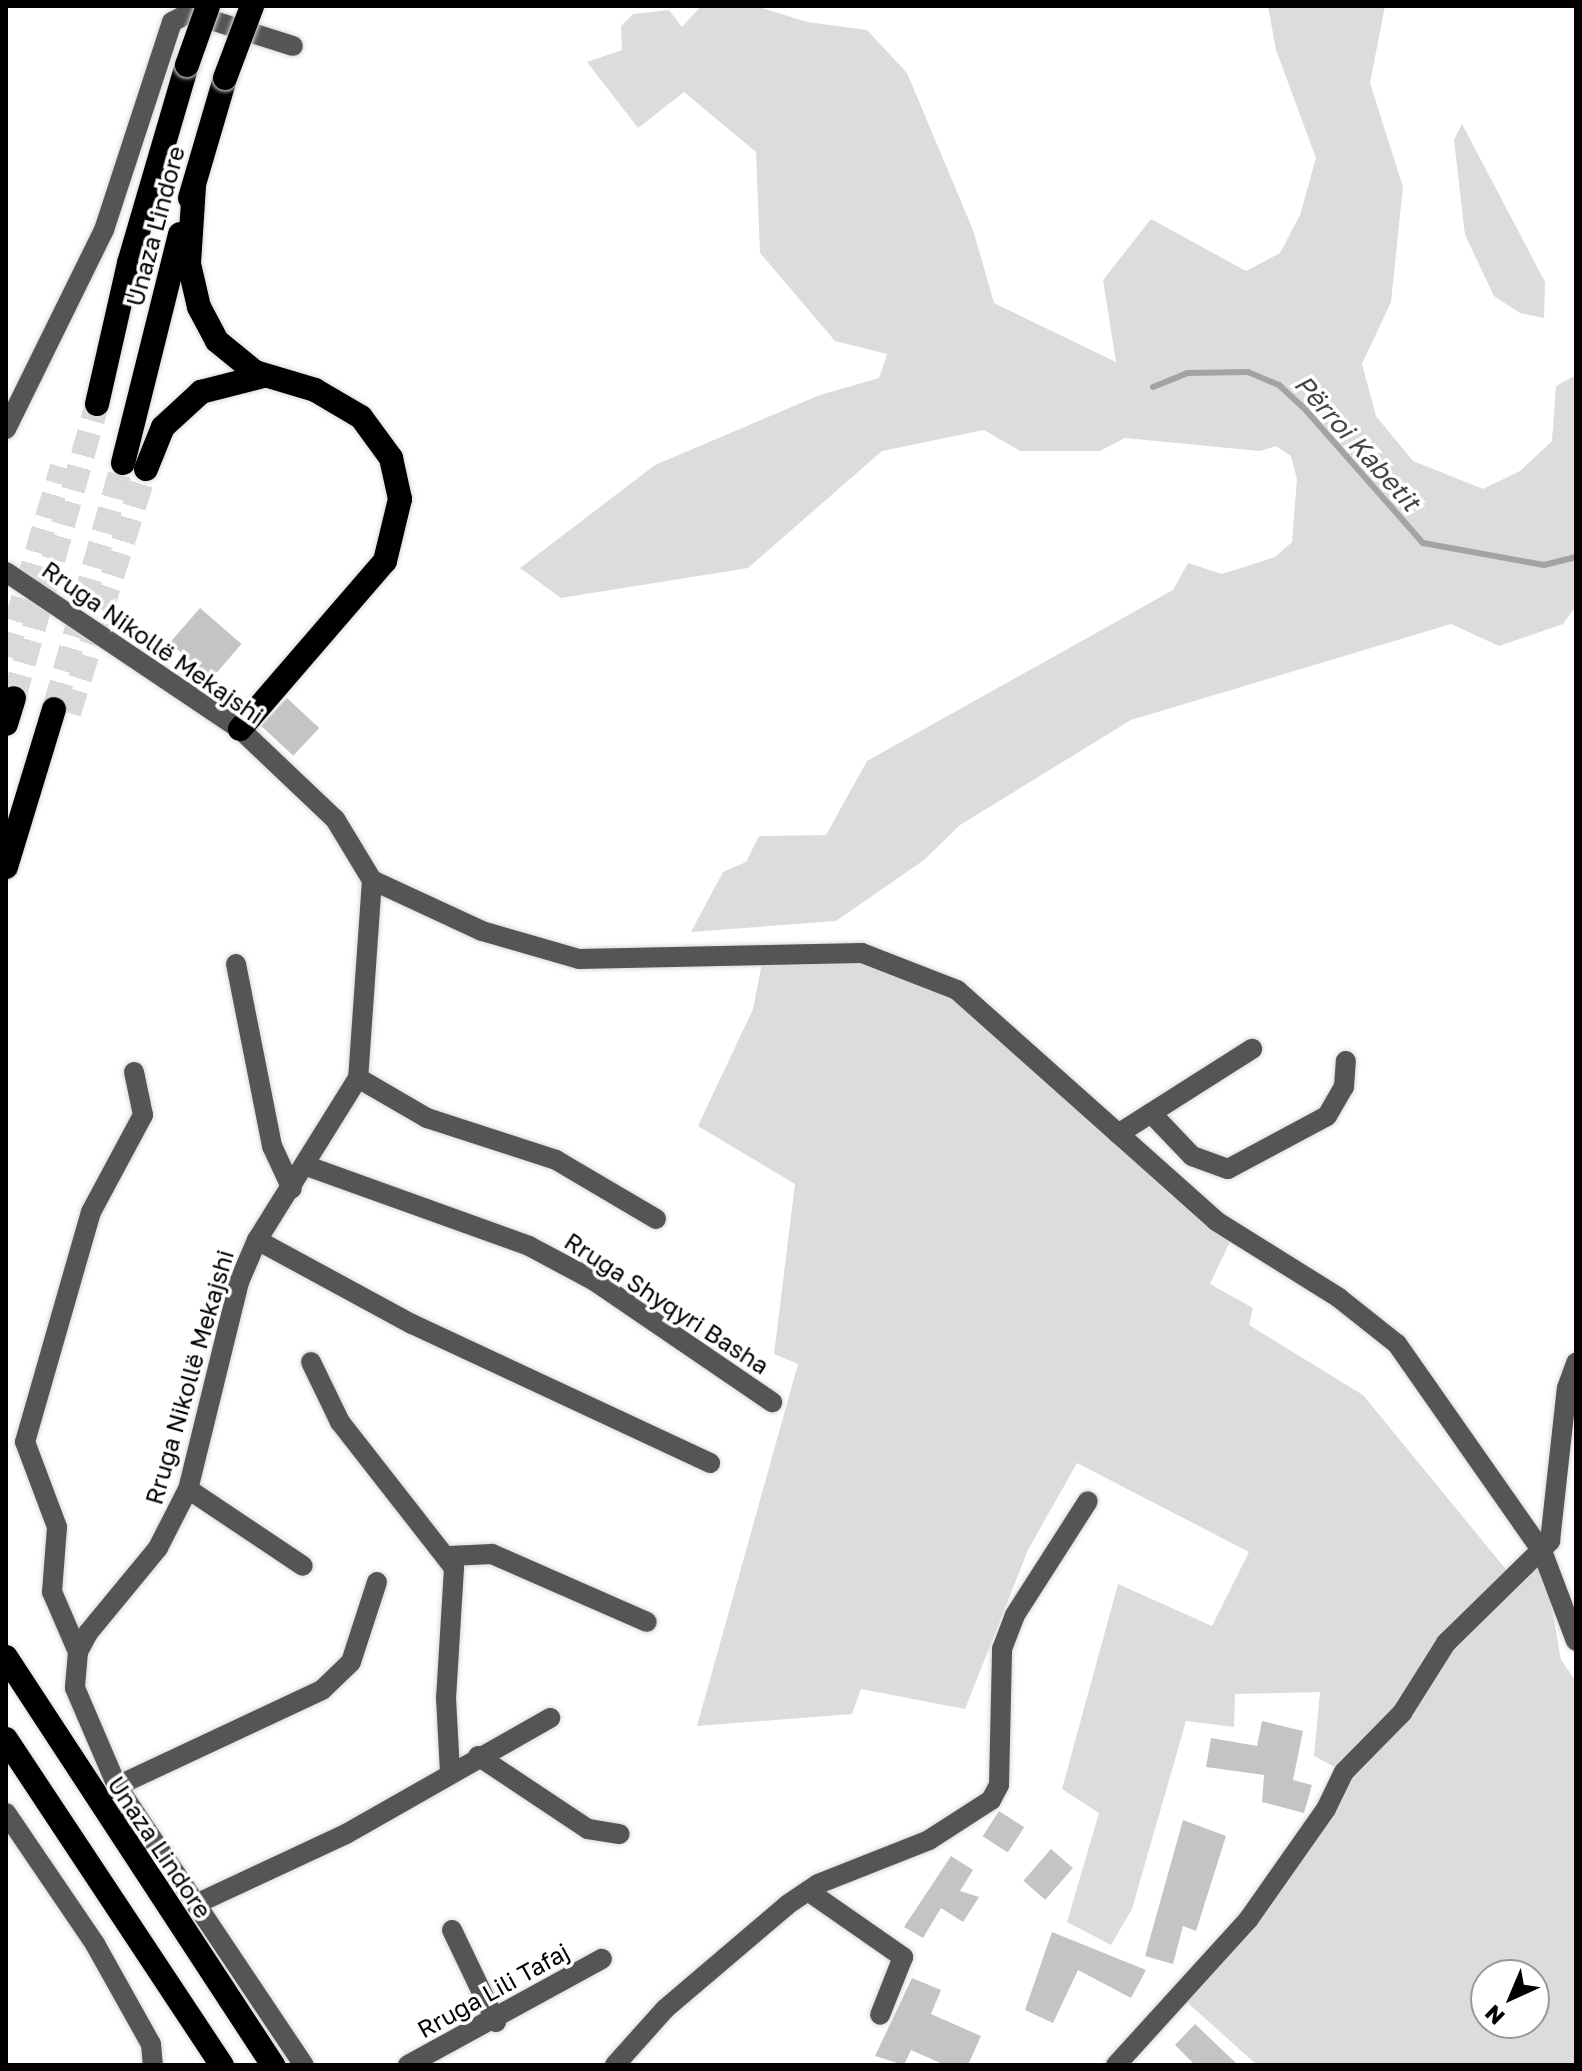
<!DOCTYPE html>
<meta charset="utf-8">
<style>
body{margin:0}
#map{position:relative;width:1582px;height:2071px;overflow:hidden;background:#fff;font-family:"Golos Text",sans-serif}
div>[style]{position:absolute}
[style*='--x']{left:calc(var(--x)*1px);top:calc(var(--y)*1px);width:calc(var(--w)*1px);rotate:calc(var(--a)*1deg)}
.green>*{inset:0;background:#dcdcdc}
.stream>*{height:6px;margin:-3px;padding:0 3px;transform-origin:3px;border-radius:3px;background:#a3a3a3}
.building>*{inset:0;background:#c4c4c4;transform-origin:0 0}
.highway-tunnel>*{height:24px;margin-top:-12px;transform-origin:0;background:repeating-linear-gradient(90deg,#d9d9d9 0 24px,transparent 0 36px)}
.roads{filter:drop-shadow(0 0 2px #dbdbdb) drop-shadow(0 0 2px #dbdbdb)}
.minor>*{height:20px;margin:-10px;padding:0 10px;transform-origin:10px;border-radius:10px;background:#555}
.highway>*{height:24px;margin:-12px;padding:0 12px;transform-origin:12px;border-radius:12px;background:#000}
.bridges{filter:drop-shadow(0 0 2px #dbdbdb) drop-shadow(0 0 2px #dbdbdb)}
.highway-bridge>*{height:24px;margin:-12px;padding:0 12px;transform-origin:12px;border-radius:12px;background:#000}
span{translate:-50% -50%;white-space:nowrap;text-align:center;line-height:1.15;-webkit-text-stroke:7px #fff;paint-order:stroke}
.street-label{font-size:24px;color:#000}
.water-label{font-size:26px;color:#444;font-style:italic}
.frame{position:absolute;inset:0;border:8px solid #000;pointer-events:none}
.north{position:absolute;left:1470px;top:1959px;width:80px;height:80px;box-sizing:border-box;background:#fff;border:2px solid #999;border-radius:50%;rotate:224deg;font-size:22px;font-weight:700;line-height:32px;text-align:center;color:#000}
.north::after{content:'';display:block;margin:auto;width:28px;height:36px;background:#000;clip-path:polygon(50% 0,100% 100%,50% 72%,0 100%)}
</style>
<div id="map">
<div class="green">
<div style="clip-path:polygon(701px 6px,756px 6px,807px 22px,867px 30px,907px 73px,973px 230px,994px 303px,1116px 362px,1103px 280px,1151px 219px,1246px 271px,1280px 253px,1300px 215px,1316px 158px,1276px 50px,1268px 6px,1385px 6px,1370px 83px,1403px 187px,1391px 302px,1362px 364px,1376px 416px,1413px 461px,1483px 489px,1520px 471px,1552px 441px,1556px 386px,1576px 375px,1576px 606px,1563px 624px,1499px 646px,1451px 624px,1131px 720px,960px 825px,924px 860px,836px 921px,691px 932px,723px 872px,746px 862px,759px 836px,826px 835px,867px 761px,1173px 590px,1188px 563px,1222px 574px,1275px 557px,1292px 542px,1297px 479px,1291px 456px,1276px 446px,1260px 451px,1125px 438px,1100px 451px,1020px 451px,984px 430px,882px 451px,748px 568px,561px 598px,520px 568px,655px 465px,820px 395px,879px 378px,887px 354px,835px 341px,760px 253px,756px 152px,684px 92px,638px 128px,587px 62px,622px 50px,621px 26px,633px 14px,669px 10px,682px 27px)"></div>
<div style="clip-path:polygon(1462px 124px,1545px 282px,1544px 318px,1520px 313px,1494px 296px,1465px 235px,1454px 140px)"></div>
<div style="clip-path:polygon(evenodd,841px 951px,957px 990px,1233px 1235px,1210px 1284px,1253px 1308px,1249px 1325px,1363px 1395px,1513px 1578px,1542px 1551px,1561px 1660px,1576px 1681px,1576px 2065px,1257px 2065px,1179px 1995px,1248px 1920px,1344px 1772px,1314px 1756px,1320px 1692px,1235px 1694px,1234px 1727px,1186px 1721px,1132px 1909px,1111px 1945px,1067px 1922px,1099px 1813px,1062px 1789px,1118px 1584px,1212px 1626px,1249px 1552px,1077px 1463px,1028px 1550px,965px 1709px,861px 1689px,852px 1714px,697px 1726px,798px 1364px,774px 1354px,795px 1184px,698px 1126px,753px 1009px,764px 953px,841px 951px,1486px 1975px,1534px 1975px,1534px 2023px,1486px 2023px,1486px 1975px)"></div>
</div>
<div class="stream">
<div style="--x:1153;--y:387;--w:37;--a:-22"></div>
<div style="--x:1187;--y:373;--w:61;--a:-0.9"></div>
<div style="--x:1248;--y:372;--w:34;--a:23"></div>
<div style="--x:1279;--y:385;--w:33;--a:43"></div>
<div style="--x:1303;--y:407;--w:181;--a:48.6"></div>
<div style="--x:1423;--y:543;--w:123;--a:10.3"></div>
<div style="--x:1544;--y:565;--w:33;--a:-14"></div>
</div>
<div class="building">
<div style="left:200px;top:608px;width:55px;height:46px;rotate:41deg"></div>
<div style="left:287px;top:698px;width:44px;height:38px;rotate:43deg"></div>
<div style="clip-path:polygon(1262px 1721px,1303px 1731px,1293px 1780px,1312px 1785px,1304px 1813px,1262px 1802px,1264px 1775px,1206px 1767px,1211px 1738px,1257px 1746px)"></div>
<div style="left:999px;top:1811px;width:30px;height:30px;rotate:33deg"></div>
<div style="clip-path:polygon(1183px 1820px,1226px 1836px,1196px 1931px,1183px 1926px,1173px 1964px,1145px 1956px)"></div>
<div style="left:1051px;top:1849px;width:29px;height:42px;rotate:41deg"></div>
<div style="clip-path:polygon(951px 1856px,973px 1870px,960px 1891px,979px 1897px,963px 1922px,941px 1908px,923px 1938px,904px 1927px)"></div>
<div style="clip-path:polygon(1052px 1932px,1146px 1970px,1131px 1998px,1078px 1970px,1053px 2023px,1025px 2010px)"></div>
<div style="clip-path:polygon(912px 1978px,941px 1990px,931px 2014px,981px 2036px,968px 2065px,945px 2065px,911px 2050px,904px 2065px,875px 2056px)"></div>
<div style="clip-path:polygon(1195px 2024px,1238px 2065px,1195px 2065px,1175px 2045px)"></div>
</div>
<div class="highway-tunnel">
<div style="--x:6;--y:656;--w:197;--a:-73.5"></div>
<div style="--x:14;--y:698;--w:305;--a:-74.2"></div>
<div style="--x:55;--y:706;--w:252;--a:-74.4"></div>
<div style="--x:69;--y:713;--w:256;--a:-72.5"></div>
</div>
<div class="roads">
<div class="minor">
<div style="--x:6;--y:429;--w:222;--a:-63.8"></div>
<div style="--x:104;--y:230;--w:219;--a:-71.9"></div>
<div style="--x:172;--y:22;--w:19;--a:-28"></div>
<div style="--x:189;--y:13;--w:109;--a:17.6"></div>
<div style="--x:6;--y:572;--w:282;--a:33.9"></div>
<div style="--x:240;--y:729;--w:131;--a:43.5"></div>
<div style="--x:335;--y:819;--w:71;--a:58.8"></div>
<div style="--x:372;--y:880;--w:198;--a:94"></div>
<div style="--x:358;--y:1078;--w:191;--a:121.9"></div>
<div style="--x:257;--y:1240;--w:46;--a:113.2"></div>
<div style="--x:239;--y:1282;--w:213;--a:103.8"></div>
<div style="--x:188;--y:1489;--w:66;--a:117"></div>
<div style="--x:158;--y:1548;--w:110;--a:129.5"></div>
<div style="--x:88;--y:1633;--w:21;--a:118"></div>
<div style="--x:78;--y:1652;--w:36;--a:95"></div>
<div style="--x:75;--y:1688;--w:107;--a:66.8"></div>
<div style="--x:117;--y:1786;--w:336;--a:56.2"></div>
<div style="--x:372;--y:880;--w:121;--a:24.9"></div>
<div style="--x:482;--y:931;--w:101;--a:16.1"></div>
<div style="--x:579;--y:959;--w:283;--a:-1.2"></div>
<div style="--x:862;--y:953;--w:102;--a:21.3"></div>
<div style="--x:957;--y:990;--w:347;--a:41.7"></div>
<div style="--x:1216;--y:1221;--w:145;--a:32"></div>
<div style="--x:1339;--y:1298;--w:74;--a:38.4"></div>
<div style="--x:1397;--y:1344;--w:253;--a:55"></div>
<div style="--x:1542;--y:1551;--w:96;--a:69.3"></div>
<div style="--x:236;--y:964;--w:186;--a:78.8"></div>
<div style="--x:272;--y:1146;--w:47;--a:65.1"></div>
<div style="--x:358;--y:1078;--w:80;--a:30.1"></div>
<div style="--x:427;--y:1118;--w:136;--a:18"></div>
<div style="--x:556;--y:1160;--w:116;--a:30.5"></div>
<div style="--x:1151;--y:1113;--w:59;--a:46.4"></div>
<div style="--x:1192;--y:1156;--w:38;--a:20"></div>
<div style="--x:1228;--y:1169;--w:112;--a:-28.2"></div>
<div style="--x:1327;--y:1116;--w:34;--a:-60"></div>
<div style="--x:1344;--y:1087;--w:26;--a:-86"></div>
<div style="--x:1118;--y:1134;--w:159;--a:-32.4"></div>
<div style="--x:307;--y:1166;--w:236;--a:19.8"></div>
<div style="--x:529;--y:1246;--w:72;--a:28"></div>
<div style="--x:593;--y:1280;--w:217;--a:34.3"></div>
<div style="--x:257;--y:1240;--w:176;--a:28.5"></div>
<div style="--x:412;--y:1324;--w:329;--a:25"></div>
<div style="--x:311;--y:1362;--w:67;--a:64.2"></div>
<div style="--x:340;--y:1422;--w:185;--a:52"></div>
<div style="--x:454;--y:1568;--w:130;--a:93.5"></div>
<div style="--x:446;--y:1698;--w:73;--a:86.9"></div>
<div style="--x:188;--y:1489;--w:138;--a:33.8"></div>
<div style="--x:450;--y:1556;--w:42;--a:-2.7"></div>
<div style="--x:492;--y:1554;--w:169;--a:23.7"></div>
<div style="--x:78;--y:1652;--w:65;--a:-113.4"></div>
<div style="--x:52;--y:1592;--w:65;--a:-85.6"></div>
<div style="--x:57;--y:1527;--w:91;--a:-110.6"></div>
<div style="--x:25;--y:1442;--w:239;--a:-74"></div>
<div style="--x:91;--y:1212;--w:110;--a:-61.8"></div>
<div style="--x:143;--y:1115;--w:44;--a:-101.8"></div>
<div style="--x:478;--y:1756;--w:132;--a:33.6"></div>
<div style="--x:588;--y:1829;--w:32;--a:9"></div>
<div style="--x:117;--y:1786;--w:226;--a:-25.1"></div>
<div style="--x:322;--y:1690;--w:40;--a:-44"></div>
<div style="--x:351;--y:1662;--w:84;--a:-72"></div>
<div style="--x:6;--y:1813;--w:158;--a:55.8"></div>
<div style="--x:95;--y:1944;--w:115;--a:60.8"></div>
<div style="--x:151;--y:2044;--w:21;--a:85"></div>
<div style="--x:808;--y:1891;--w:116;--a:34.8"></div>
<div style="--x:903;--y:1957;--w:62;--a:111.6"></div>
<div style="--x:198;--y:1903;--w:163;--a:-25"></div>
<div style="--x:346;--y:1834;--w:235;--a:-29.6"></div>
<div style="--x:452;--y:1930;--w:102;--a:64.4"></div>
<div style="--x:408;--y:2065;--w:221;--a:-28.7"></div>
<div style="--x:615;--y:2065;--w:75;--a:-48.2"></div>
<div style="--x:665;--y:2009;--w:160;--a:-40.4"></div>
<div style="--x:787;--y:1905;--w:37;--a:-34"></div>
<div style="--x:818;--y:1884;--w:119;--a:-21.6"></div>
<div style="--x:929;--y:1840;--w:74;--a:-32.8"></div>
<div style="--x:991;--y:1800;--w:17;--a:-62"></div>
<div style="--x:999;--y:1785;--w:136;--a:-88.7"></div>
<div style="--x:1002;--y:1649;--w:36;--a:-69"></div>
<div style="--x:1015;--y:1615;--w:135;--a:-57.4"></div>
<div style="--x:1116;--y:2065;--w:196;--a:-47.7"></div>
<div style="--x:1248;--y:1920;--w:136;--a:-54.9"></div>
<div style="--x:1326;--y:1809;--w:41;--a:-64.1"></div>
<div style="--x:1344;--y:1772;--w:83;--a:-45.5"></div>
<div style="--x:1402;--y:1713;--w:83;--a:-57.8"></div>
<div style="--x:1446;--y:1643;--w:146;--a:-44.4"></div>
<div style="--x:1550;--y:1541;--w:154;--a:-83.7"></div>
<div style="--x:1567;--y:1388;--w:27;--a:-70"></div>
</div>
<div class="highway">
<div style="--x:194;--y:186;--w:78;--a:93.7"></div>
<div style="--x:189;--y:264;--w:44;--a:76.9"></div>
<div style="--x:199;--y:307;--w:38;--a:62"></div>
<div style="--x:217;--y:341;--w:49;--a:39.2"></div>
<div style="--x:255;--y:372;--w:63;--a:16.7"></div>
<div style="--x:315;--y:390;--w:53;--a:30.4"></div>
<div style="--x:361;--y:417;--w:51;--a:53.8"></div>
<div style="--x:391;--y:458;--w:42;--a:77.6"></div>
<div style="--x:400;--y:499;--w:64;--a:103.6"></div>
<div style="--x:385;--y:561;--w:222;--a:130.8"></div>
<div style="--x:190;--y:198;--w:125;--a:-73.7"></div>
<div style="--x:97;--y:404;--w:145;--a:-77.2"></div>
<div style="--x:129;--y:263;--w:206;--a:-73.7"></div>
<div style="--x:123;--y:463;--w:236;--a:-76"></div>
<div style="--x:146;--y:469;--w:45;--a:-68"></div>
<div style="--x:163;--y:427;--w:52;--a:-42.6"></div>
<div style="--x:201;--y:392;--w:65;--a:-14.3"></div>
<div style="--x:6;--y:724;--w:27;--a:-73"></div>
<div style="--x:6;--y:867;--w:165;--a:-73.1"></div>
<div style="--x:6;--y:1657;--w:488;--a:56.8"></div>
<div style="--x:6;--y:1739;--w:391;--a:56.5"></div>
</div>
</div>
<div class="bridges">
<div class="highway-bridge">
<div style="--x:187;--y:65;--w:63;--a:-70.4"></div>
<div style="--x:225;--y:78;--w:77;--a:-69.4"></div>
</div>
</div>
<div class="street-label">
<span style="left:155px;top:226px;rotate:-75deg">Unaza Lindore</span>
<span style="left:153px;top:642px;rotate:35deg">Rruga Nikollë Mekajshi</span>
<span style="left:667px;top:1303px;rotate:33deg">Rruga Shyqyri Basha</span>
<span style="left:189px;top:1377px;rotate:-74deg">Rruga Nikollë Mekajshi</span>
<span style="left:160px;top:1847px;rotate:56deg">Unaza Lindore</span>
<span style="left:493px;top:1990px;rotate:-29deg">Rruga Lili Tafaj</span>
</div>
<div class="water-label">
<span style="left:1357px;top:443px;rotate:48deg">Përroi Kabetit</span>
</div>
<div class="frame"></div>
<div class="north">N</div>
</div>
